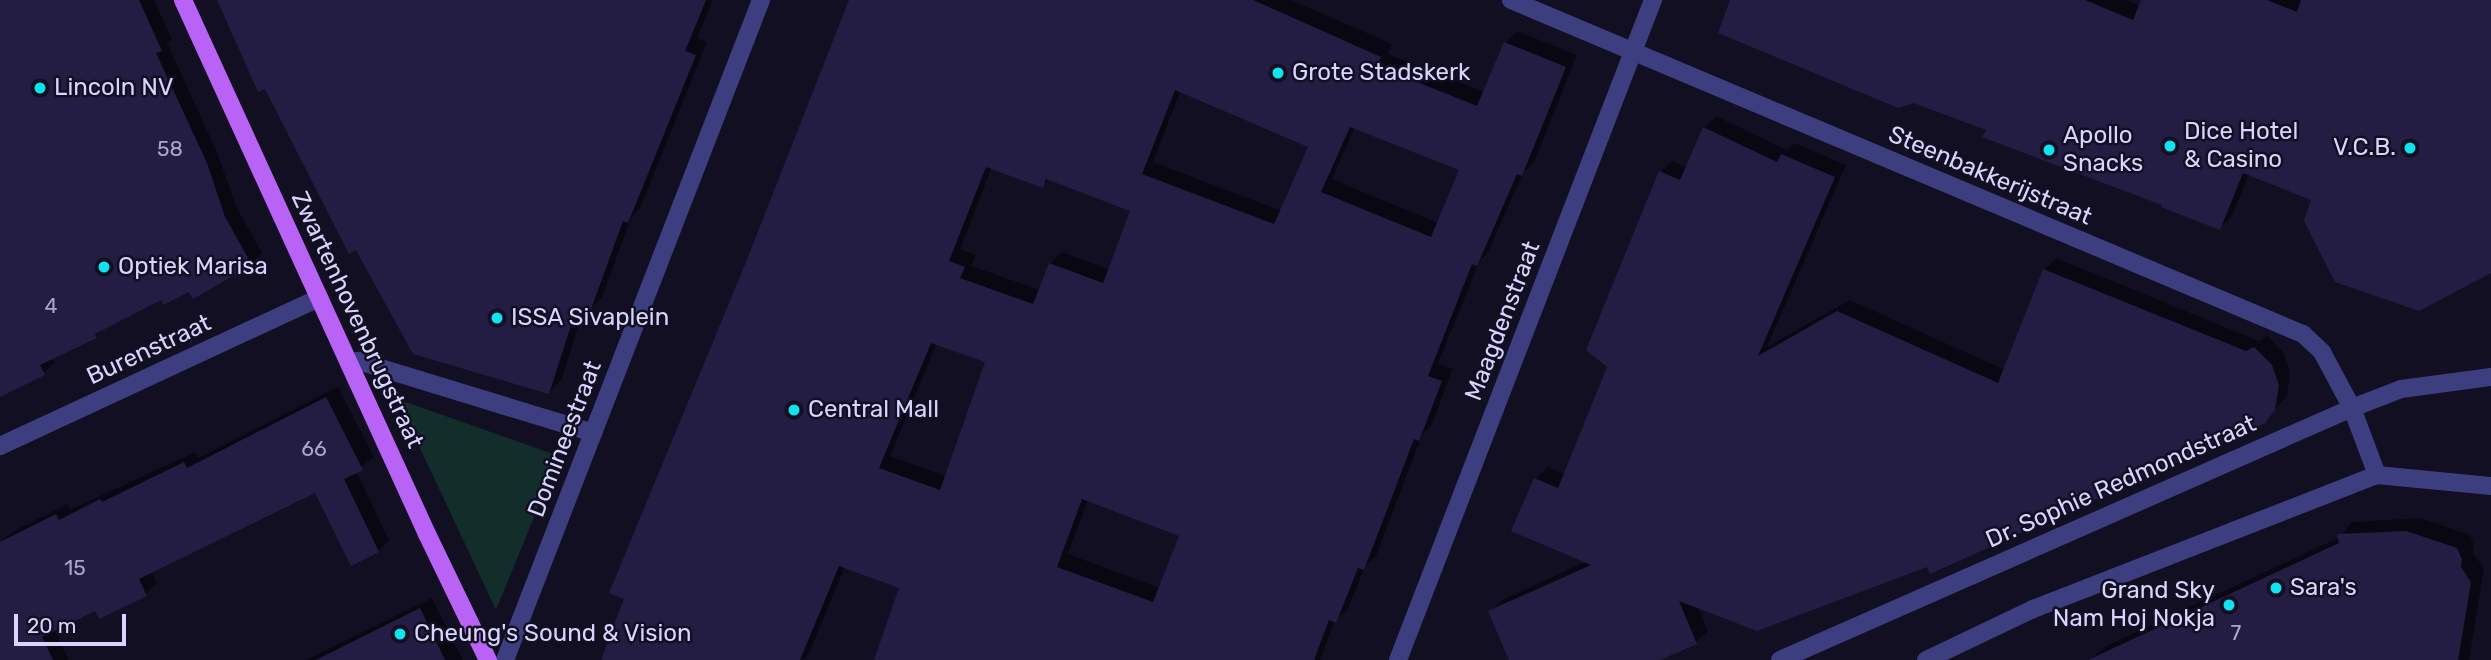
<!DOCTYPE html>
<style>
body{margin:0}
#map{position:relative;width:2491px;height:660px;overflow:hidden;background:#120f23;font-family:Rubik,sans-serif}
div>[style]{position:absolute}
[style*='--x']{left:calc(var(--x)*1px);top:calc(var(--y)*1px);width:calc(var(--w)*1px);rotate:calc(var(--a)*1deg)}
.green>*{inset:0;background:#132d2b}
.shadow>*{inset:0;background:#0007}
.building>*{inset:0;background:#231d43}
.minor>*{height:18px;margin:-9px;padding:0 9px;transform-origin:9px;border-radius:9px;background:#3d3e7f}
.major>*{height:18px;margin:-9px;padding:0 9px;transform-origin:9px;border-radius:9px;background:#b862f6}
.dots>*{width:19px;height:19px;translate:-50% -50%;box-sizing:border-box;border:4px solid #120f23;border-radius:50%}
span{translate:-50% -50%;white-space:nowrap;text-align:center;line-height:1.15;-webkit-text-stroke:5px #120f23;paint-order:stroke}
.number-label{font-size:21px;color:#aaa6ce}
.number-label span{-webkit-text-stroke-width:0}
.poi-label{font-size:24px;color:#d7d4fd}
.left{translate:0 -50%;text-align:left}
.right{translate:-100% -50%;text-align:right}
.street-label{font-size:24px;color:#d7d4fd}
.scale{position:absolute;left:14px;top:614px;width:112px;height:32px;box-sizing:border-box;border:4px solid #d7d4fd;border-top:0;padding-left:9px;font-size:21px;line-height:24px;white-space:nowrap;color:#d7d4fd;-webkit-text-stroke:5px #120f23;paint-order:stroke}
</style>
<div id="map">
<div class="green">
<div style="clip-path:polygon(397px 399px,559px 456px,496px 610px)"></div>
</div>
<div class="shadow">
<div style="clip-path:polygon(0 0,154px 0,172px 39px,167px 43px,217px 152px,236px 206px,262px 253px,251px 264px,162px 297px,106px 326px,96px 336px,52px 358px,54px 362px,44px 373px,0 384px)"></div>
<div style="clip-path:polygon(219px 0,713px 0,697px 38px,707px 42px,640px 208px,632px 216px,602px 297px,590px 310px,584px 308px,562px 379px,549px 392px)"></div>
<div style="clip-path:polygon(evenodd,852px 0,1291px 0,1392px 44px,1388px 54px,1485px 92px,1505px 43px,1517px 31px,1577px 55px,1534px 162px,1523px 173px,1488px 252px,1480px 260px,1438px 364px,1453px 369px,1431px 426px,1422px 435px,1376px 556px,1365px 567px,1348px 609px,1335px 621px,1320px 660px,876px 660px,901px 587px,845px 567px,808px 655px,803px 660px,602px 660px,746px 268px,852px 0,1181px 90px,1310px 146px,1282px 211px,1153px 162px,1181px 90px,852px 0,1355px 127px,1461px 169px,1438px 223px,1332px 179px,1355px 127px,852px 0,992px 167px,1042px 186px,1049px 179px,1132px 210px,1108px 269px,1062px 252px,1050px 264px,1040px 290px,971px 266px,976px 255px,960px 249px,992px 167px,852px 0,937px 343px,988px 361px,946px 476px,890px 456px,937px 343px,852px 0,1088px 500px,1181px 535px,1160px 588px,1068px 554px,1088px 500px)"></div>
<div style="clip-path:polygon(1732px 0,2127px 0,2140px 6px,2143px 0,2491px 0,2491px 271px,2249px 174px,2232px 216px,2219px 228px,1988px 129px)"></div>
<div style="clip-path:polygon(1716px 116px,1787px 150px,1794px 143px,1846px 165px,1767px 347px,1850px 300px,2005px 370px,2044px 270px,2056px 258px,2259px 341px,2267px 336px,2284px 353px,2290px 372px,2287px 396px,2264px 422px,1928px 565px,1698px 607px,1708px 631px,1696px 642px,1657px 660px,1511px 660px,1490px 612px,1502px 600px,1587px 561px,1536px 479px,1548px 467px,1565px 475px,1609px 367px,1660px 172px,1672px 161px,1687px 167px,1704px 128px)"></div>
<div style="clip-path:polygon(338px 387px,374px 457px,356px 471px,389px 540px,378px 551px,316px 491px,151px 571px,157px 583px,146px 594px,96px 608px,54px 629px,69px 660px,0 660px,0 542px,16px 530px,68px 504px,70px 510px,195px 452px,198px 458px)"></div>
<div style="clip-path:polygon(2420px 518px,2470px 535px,2474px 545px,2473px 553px,2484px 568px,2469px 660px,2091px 660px,2104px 647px,2340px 537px,2352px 522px)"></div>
<div style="clip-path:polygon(432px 598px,463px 660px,306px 660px)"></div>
</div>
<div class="building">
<div style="clip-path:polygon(0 0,139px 0,162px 51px,156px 53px,207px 163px,225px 217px,252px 265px,193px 299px,189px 292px,163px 305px,161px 300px,95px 334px,97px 338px,40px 365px,45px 375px,0 397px)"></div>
<div style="clip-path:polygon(217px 0,706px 0,685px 51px,696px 55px,628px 223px,623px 221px,590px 312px,577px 307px,549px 394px,413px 354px,356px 250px,349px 254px,265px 89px,258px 92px)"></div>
<div style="clip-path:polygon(evenodd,849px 0,1253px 0,1381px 57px,1377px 66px,1477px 106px,1504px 42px,1566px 67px,1522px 176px,1517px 174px,1477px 266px,1472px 264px,1428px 376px,1442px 381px,1419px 441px,1414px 439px,1364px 570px,1358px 568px,1336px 623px,1329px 620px,1314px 660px,874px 660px,899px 588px,839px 566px,800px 660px,601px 660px,624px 599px,609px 593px,744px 267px,849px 0,1175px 90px,1308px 147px,1274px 224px,1142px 174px,1175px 90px,849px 0,1350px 127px,1459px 170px,1431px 237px,1321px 192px,1350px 127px,849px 0,986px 167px,1043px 188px,1046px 179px,1130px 211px,1103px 283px,1049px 263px,1033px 304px,960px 278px,965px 267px,949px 261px,986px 167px,849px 0,931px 343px,985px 362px,940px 490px,879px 468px,931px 343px,849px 0,1082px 499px,1179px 536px,1153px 602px,1057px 567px,1082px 499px)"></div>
<div style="clip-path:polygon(1730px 0,2085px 0,2133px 20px,2141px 0,2267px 0,2297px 12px,2301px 0,2491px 0,2491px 273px,2419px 311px,2335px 282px,2304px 221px,2311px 200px,2243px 173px,2220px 230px,2161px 207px,2162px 205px,1982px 137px,1986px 130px,1914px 103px,1898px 108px,1718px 33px)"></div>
<div style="clip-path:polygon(1703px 127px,1777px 162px,1781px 154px,1835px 177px,1758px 356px,1837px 311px,1998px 383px,2043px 269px,2246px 351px,2254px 347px,2272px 365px,2279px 385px,2275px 410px,2265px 423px,1930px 574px,1927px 567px,1757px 631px,1679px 601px,1697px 644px,1660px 660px,1509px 660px,1488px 611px,1591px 565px,1511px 531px,1534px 478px,1558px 488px,1607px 367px,1586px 350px,1659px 171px,1680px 180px)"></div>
<div style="clip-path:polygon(326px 397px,363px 470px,344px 479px,379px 552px,351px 566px,315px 493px,139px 579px,147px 596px,99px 619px,95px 611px,42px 637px,53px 660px,0 660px,0 542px,56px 514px,59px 520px,100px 499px,102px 502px,184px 462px,187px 468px)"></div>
<div style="clip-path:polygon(2406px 531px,2457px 548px,2462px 559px,2461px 567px,2471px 582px,2458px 660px,2088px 660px,2339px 543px,2337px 534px)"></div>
<div style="clip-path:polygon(420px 608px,445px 660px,316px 660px)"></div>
</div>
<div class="minor">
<div style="--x:1511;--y:0;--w:860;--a:22.87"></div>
<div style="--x:2303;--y:334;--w:26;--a:43"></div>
<div style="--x:2322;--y:352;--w:64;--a:61.8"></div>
<div style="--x:2352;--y:408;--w:72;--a:69.5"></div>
<div style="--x:351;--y:364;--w:8;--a:-23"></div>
<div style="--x:358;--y:361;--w:246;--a:17"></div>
<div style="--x:0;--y:446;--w:352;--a:-24.9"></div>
<div style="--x:505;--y:660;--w:708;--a:-68.8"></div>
<div style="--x:1398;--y:660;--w:708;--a:-68.88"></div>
<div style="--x:1780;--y:660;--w:625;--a:-23.78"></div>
<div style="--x:2352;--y:408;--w:53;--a:-21.2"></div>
<div style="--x:2401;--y:389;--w:91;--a:-7.6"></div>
<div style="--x:1926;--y:660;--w:119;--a:-25.5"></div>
<div style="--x:2033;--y:609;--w:369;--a:-21.3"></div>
<div style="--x:2377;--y:475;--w:115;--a:5.5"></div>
</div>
<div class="major">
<div style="--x:183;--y:0;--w:587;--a:65.44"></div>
<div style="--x:427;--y:534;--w:140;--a:64.2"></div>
</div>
<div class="dots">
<div style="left:1278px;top:73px;background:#0ee3ef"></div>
<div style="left:40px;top:88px;background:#0ee3ef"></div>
<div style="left:2170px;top:146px;background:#0ee3ef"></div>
<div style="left:2410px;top:148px;background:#0ee3ef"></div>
<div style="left:2049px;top:150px;background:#0ee3ef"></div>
<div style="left:104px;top:267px;background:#0ee3ef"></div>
<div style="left:497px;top:318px;background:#0ee3ef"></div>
<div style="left:794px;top:410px;background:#0ee3ef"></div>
<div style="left:2276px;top:588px;background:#0ee3ef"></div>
<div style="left:2229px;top:605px;background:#0ee3ef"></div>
<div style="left:400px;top:634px;background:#0ee3ef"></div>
</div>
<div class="number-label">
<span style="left:170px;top:149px">58</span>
<span style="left:51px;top:306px">4</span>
<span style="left:314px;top:449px">66</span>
<span style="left:75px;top:568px">15</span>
<span style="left:2236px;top:633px">7</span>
</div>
<div class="poi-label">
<span class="left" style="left:1292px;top:73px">Grote Stadskerk</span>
<span class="left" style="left:54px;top:88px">Lincoln NV</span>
<span class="left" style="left:2184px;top:146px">Dice Hotel<br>&amp; Casino</span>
<span class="left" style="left:2063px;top:150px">Apollo<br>Snacks</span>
<span class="right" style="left:2396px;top:148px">V.C.B.</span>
<span class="left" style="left:118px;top:267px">Optiek Marisa</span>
<span class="left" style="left:511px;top:318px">ISSA Sivaplein</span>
<span class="left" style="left:808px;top:410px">Central Mall</span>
<span class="left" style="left:2290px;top:588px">Sara's</span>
<span class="right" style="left:2215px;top:605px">Grand Sky<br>Nam Hoj Nokja</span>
<span class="left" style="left:414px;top:634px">Cheung's Sound &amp; Vision</span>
</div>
<div class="street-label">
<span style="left:1990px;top:176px;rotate:23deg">Steenbakkerijstraat</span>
<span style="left:357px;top:320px;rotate:65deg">Zwartenhovenbrugstraat</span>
<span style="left:1503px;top:321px;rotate:-69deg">Maagdenstraat</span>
<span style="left:149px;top:350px;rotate:-25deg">Burenstraat</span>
<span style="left:565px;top:439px;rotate:-69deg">Domineestraat</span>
<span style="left:2121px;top:482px;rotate:-24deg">Dr. Sophie Redmondstraat</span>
</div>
<div class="scale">20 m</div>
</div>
